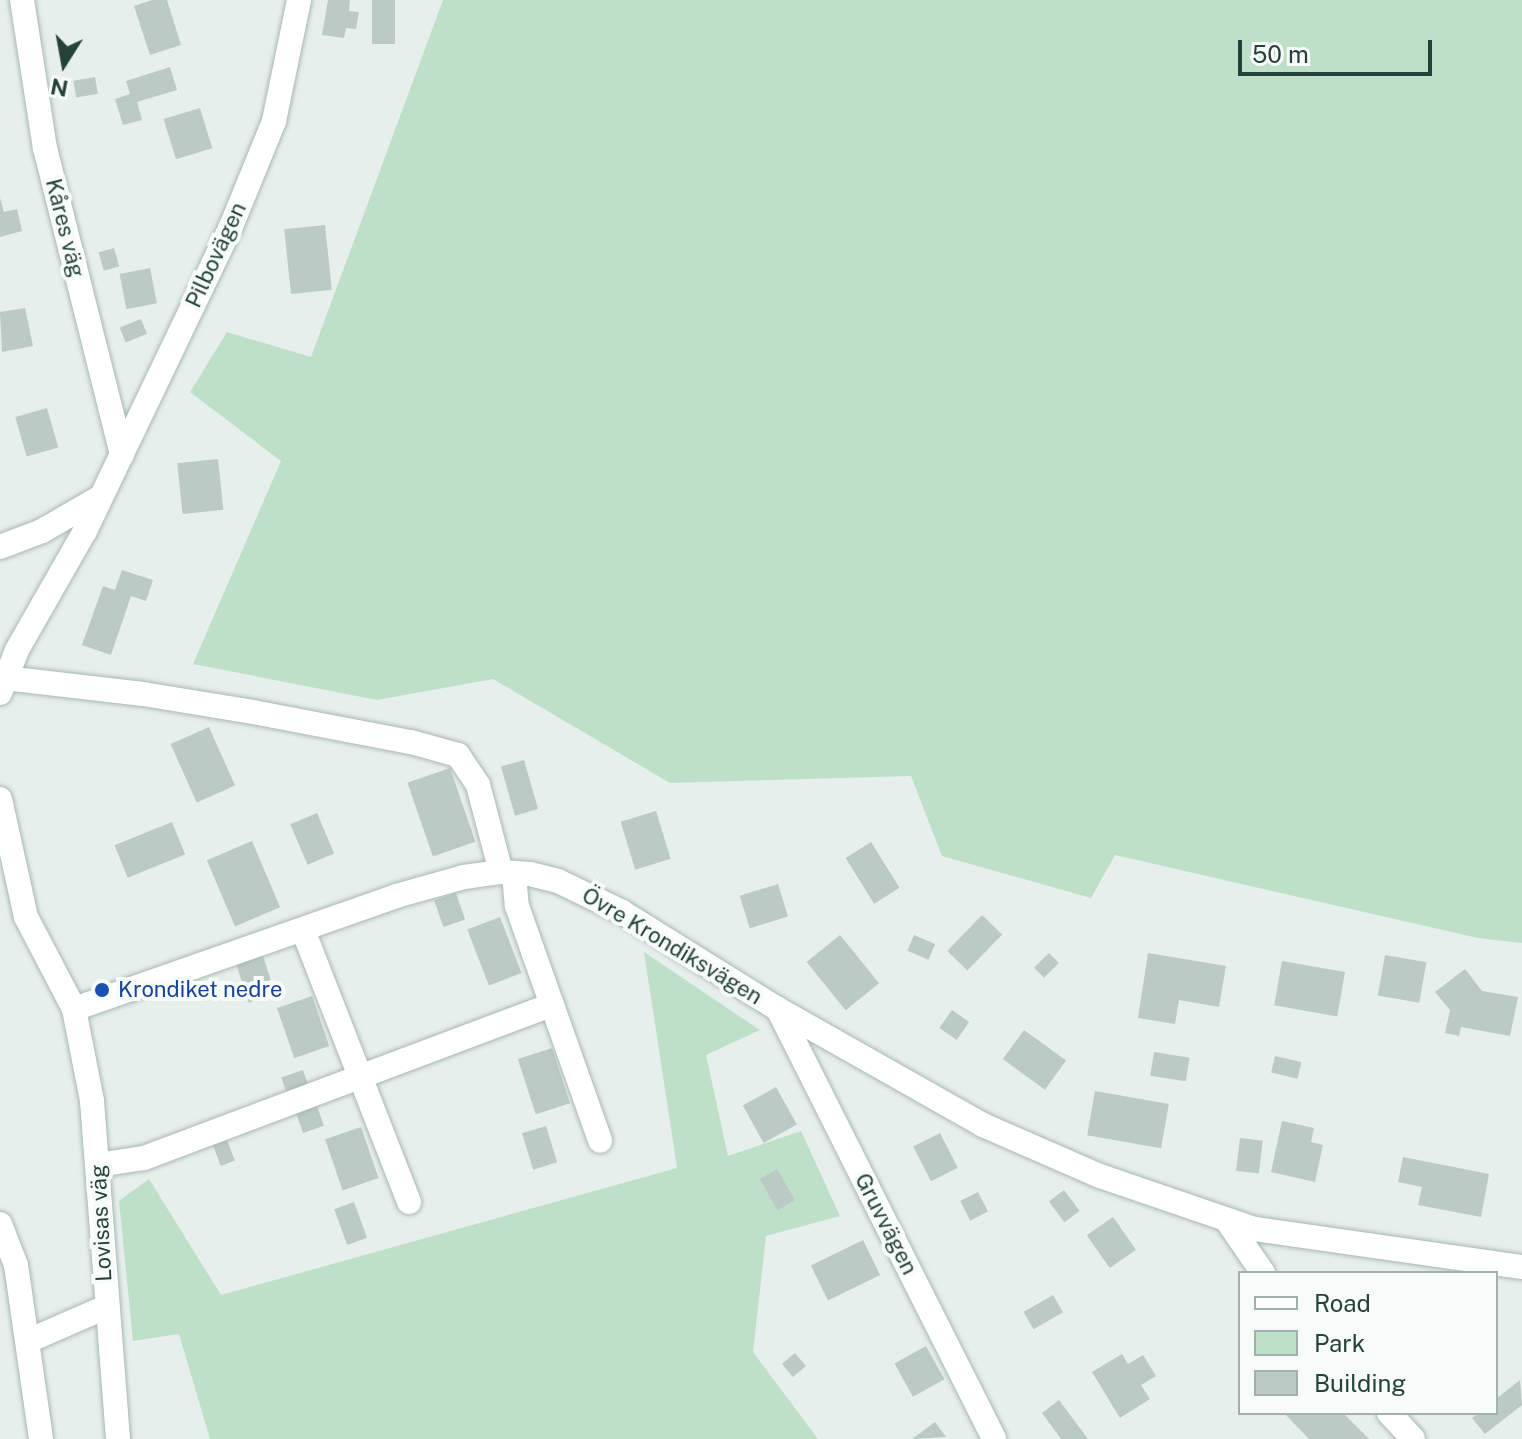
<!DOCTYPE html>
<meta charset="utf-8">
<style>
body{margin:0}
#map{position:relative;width:1522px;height:1439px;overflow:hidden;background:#e6efeb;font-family:"Public Sans",sans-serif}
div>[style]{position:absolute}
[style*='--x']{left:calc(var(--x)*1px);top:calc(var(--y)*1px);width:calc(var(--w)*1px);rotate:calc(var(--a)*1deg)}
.green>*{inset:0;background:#bfe0c8}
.building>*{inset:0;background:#bbcac4;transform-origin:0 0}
.roads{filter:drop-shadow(0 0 2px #a8b8b2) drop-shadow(0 0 2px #a8b8b2)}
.minor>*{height:24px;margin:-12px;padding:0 12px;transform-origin:12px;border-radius:12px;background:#fff}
.dots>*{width:22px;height:22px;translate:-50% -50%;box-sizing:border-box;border:4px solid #f7fbf9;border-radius:50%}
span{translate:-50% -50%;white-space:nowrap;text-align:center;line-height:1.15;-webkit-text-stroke:8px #f7fbf9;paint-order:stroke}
.street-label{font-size:22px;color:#24423a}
.transit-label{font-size:22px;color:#164399}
.left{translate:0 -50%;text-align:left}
.legend{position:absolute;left:1238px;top:1271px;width:260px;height:144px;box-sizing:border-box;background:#f7fbf9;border:2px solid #a3b1ad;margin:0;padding:10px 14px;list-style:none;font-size:24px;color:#24423a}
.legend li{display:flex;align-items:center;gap:16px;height:40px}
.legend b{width:40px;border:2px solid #a3b1ad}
.north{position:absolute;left:24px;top:24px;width:80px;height:80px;-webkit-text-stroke:6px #f7fbf9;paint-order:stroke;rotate:191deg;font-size:22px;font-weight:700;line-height:32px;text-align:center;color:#24423a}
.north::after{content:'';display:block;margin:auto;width:28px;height:36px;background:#24423a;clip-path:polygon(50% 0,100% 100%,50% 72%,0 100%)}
.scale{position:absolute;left:1238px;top:40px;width:194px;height:36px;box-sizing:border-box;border:4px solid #24423a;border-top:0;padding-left:10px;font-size:24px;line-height:28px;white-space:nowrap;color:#24423a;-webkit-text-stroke:6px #f7fbf9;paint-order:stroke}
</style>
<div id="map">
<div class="green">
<div style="clip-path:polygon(443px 0,1522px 0,1522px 943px,1478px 938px,1115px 855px,1091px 898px,942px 856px,911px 776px,670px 783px,493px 679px,377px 700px,193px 664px,281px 461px,190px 392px,227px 332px,311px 357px)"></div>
<div style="clip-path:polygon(644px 952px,760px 1030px,706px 1055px,728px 1156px,801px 1131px,840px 1216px,766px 1236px,753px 1352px,818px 1439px,210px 1439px,179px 1334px,133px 1341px,119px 1201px,149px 1179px,221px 1295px,677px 1168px)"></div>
</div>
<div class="building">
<div style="clip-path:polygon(152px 0,167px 0,181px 45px,150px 55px,134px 6px)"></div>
<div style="clip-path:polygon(328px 0,350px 0,349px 11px,359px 12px,356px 29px,346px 28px,344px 38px,322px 35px)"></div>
<div style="left:372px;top:0;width:23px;height:44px"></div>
<div style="clip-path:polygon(170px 67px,177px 90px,137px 102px,142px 120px,123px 125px,115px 99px,130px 94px,126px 81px)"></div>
<div style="left:95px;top:77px;width:17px;height:22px;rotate:80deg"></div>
<div style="left:200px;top:108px;width:42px;height:38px;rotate:73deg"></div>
<div style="clip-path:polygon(0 198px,4px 212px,17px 209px,22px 231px,0 237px)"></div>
<div style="left:325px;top:225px;width:65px;height:41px;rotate:84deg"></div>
<div style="left:114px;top:248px;width:19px;height:16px;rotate:74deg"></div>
<div style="left:150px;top:268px;width:36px;height:31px;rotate:79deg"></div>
<div style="clip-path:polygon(25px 308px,33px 346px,2px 352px,0 312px)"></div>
<div style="left:141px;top:319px;width:16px;height:23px;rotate:68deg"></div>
<div style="left:47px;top:408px;width:41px;height:33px;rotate:74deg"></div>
<div style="left:218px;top:459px;width:51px;height:41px;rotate:84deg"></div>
<div style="clip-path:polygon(122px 570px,153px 580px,146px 601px,131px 596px,111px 655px,82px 645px,103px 586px,115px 590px)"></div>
<div style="left:209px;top:727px;width:64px;height:42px;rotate:66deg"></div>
<div style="left:524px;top:760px;width:51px;height:24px;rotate:74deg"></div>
<div style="left:450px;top:768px;width:78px;height:45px;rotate:71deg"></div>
<div style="left:656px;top:811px;width:50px;height:37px;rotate:73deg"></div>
<div style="left:317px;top:813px;width:44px;height:29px;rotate:67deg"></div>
<div style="left:172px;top:822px;width:35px;height:62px;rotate:68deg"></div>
<div style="left:252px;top:841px;width:72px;height:49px;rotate:67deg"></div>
<div style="left:871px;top:842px;width:54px;height:30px;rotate:58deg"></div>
<div style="left:778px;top:884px;width:34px;height:40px;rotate:73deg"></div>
<div style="left:456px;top:893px;width:28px;height:23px;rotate:71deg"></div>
<div style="left:982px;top:915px;width:28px;height:50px;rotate:44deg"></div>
<div style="left:500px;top:917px;width:60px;height:35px;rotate:69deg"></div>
<div style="left:840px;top:935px;width:62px;height:43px;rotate:51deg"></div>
<div style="left:914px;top:935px;width:23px;height:17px;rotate:23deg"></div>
<div style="left:1049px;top:953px;width:14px;height:21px;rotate:45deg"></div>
<div style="clip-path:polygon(1148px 953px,1226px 966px,1219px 1007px,1179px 1000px,1175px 1024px,1138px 1018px)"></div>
<div style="left:1385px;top:955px;width:42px;height:41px;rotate:10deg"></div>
<div style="left:263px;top:956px;width:40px;height:28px;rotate:72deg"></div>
<div style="left:1282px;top:961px;width:64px;height:45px;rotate:10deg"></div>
<div style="clip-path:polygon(1465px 969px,1482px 991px,1518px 997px,1510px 1036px,1461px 1027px,1459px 1036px,1445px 1033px,1450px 1010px,1435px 992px)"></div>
<div style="left:312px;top:996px;width:53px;height:37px;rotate:71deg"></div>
<div style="left:952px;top:1010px;width:21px;height:22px;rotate:35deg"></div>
<div style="left:1024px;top:1030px;width:52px;height:36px;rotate:36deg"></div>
<div style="left:552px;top:1048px;width:58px;height:36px;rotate:72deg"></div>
<div style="left:1154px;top:1052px;width:36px;height:24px;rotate:9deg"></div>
<div style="left:1275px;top:1056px;width:27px;height:17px;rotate:13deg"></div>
<div style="left:303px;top:1070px;width:21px;height:23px;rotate:71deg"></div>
<div style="left:776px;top:1087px;width:43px;height:38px;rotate:61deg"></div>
<div style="left:1095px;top:1091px;width:75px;height:45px;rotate:10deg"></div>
<div style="left:317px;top:1106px;width:21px;height:22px;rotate:71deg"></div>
<div style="clip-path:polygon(1282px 1121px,1314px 1128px,1311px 1142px,1323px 1145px,1315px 1182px,1271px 1172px)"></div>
<div style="left:546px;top:1126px;width:38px;height:25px;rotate:73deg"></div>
<div style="left:361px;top:1127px;width:54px;height:38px;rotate:71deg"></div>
<div style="left:940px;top:1133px;width:39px;height:30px;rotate:63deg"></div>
<div style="left:1240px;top:1138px;width:23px;height:33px;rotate:7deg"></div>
<div style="left:227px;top:1140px;width:22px;height:15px;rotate:69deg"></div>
<div style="clip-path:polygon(1403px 1157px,1489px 1174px,1481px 1217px,1418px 1205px,1422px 1187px,1398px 1182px)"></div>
<div style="left:777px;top:1169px;width:36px;height:20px;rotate:60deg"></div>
<div style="left:1064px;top:1190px;width:26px;height:19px;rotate:53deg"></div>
<div style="left:978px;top:1192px;width:22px;height:20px;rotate:63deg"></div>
<div style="left:354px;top:1202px;width:38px;height:21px;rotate:70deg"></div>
<div style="left:1113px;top:1217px;width:40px;height:32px;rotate:55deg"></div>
<div style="left:863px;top:1240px;width:39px;height:58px;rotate:64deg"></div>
<div style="left:1053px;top:1295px;width:20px;height:34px;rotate:60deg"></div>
<div style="left:926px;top:1346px;width:38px;height:36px;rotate:61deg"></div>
<div style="left:795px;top:1353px;width:17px;height:17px;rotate:50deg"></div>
<div style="clip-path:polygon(1122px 1354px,1128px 1364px,1143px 1355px,1156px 1376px,1141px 1385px,1150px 1399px,1120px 1418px,1092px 1372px)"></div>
<div style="clip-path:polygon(1520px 1380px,1522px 1405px,1485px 1434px,1472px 1418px,1479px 1413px,1496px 1413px,1496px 1399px)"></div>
<div style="clip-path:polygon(1059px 1400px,1088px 1439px,1061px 1439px,1042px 1413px)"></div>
<div style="clip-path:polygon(1284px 1413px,1343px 1413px,1369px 1439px,1309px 1439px)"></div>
<div style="clip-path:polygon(935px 1422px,946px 1437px,912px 1439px)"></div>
</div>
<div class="roads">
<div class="minor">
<div style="--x:22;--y:0;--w:150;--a:81.2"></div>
<div style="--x:45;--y:148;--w:316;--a:75.9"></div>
<div style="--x:0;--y:547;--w:45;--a:-20.9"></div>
<div style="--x:42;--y:531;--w:66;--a:-30.1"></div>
<div style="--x:5;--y:678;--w:139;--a:6.6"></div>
<div style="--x:143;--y:694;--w:111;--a:9.3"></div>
<div style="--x:253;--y:712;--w:161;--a:10.8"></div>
<div style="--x:411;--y:742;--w:49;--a:15.5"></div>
<div style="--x:458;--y:755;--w:36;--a:56"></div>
<div style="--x:478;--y:785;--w:90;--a:75.2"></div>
<div style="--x:0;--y:693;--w:46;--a:-68.4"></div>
<div style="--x:17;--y:650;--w:137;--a:-60.3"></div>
<div style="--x:85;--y:531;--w:335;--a:-64.4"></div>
<div style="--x:230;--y:229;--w:117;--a:-67.8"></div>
<div style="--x:274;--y:121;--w:124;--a:-78.3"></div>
<div style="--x:0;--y:799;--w:121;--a:77.6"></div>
<div style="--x:26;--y:917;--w:104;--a:62.4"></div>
<div style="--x:74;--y:1009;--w:341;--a:-19.3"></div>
<div style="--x:396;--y:896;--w:71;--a:-15.6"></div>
<div style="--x:464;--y:877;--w:37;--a:-8"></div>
<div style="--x:501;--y:872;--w:29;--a:4"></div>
<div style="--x:530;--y:874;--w:29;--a:14"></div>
<div style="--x:558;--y:881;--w:71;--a:25.8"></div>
<div style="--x:622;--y:912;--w:184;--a:31.9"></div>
<div style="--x:778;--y:1009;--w:236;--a:29.5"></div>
<div style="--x:983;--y:1125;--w:128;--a:23.6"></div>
<div style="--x:1100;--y:1176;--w:164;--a:18.9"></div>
<div style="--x:1255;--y:1229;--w:270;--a:8.1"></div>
<div style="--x:514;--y:874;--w:32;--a:85"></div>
<div style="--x:517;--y:906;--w:249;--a:70.5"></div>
<div style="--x:303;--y:930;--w:292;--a:68.7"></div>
<div style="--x:74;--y:1009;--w:94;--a:78.9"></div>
<div style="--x:92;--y:1101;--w:339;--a:85.6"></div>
<div style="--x:778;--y:1009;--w:481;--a:63.3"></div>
<div style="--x:98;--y:1165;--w:47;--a:-8.7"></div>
<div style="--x:144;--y:1158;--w:436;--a:-20.6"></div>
<div style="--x:1228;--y:1222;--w:62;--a:55.5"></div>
<div style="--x:0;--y:1224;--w:44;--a:68.7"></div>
<div style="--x:16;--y:1265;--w:176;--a:81.8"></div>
<div style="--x:28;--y:1341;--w:85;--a:-23.6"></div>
<div style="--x:1389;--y:1413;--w:35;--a:47"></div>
</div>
</div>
<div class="dots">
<div style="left:102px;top:990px;background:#1a4fb4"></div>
</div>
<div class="street-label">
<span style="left:65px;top:228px;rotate:76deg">Kåres väg</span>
<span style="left:216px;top:255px;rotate:-65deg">Pilbovägen</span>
<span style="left:672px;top:946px;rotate:31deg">Övre Krondiksvägen</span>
<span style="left:101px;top:1223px;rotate:-93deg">Lovisas väg</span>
<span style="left:886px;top:1224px;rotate:63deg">Gruvvägen</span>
</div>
<div class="transit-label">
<span class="left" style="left:118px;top:990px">Krondiket nedre</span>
</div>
<ul class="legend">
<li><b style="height:10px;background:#fff"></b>Road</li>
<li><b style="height:22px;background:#bfe0c8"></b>Park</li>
<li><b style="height:22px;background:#bbcac4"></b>Building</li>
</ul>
<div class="north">N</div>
<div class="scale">50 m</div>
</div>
